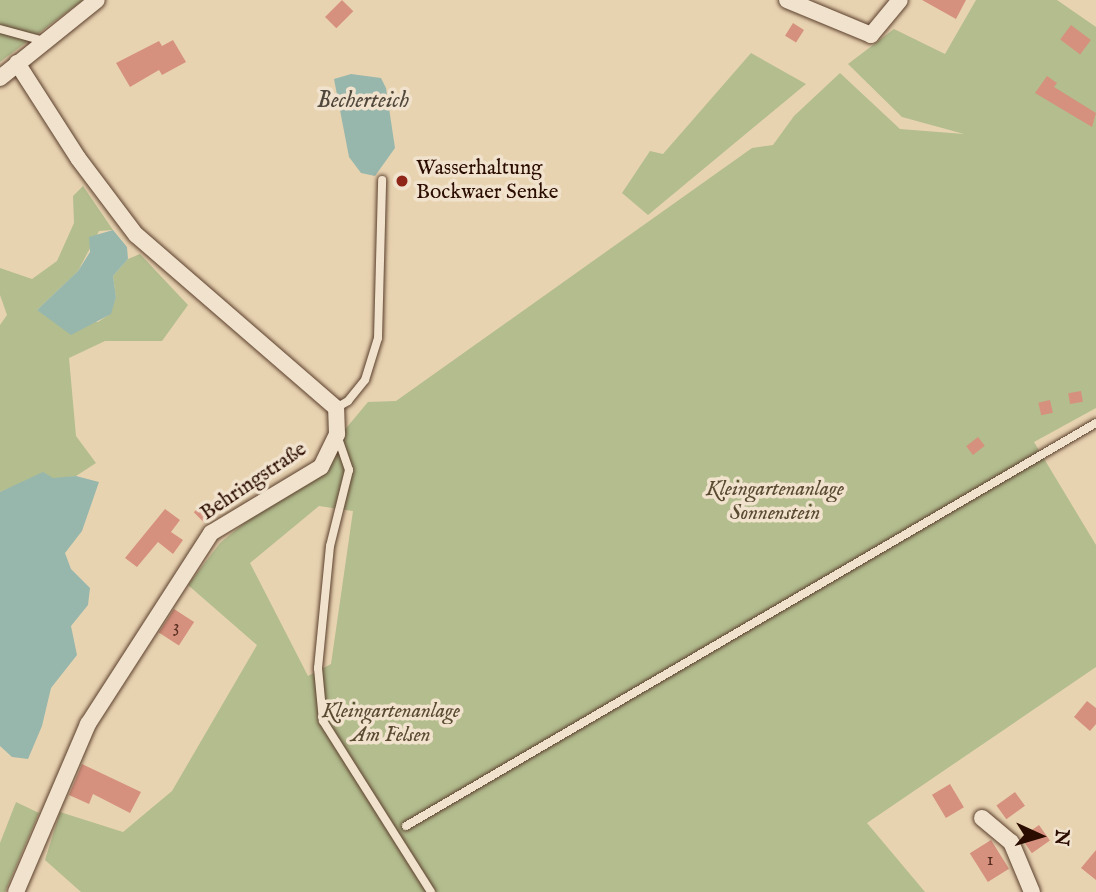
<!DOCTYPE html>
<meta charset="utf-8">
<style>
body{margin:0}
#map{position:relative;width:1096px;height:892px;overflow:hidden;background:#e8d3b1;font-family:"IM FELL English",serif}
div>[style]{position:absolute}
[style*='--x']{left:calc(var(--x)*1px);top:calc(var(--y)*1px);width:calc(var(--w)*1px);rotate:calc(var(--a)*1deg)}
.green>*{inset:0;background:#b3bd8e}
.water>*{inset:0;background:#97b7ad}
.building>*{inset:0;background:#d6917e;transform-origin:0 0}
.roads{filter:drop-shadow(0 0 2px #5a3e2c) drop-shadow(0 0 2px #5a3e2c)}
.service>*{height:8px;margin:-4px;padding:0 4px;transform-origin:4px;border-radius:4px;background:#f0e2cc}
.minor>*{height:16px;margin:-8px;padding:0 8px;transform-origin:8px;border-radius:8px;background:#f0e2cc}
.dots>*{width:19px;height:19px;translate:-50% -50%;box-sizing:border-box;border:4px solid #f0e2cc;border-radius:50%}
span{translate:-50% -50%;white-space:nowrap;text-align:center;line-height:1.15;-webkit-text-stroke:7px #f0e2cc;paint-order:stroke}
.number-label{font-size:18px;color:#562d20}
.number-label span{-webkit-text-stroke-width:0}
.poi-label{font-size:21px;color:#2b0c00}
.left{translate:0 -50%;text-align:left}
.street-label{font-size:21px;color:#2b0c00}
.park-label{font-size:21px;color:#5b4a32;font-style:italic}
.water-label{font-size:23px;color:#51483d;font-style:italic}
.north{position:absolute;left:1005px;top:801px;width:70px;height:70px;-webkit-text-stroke:5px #f0e2cc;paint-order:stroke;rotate:94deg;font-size:19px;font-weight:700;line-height:28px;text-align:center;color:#2b0c00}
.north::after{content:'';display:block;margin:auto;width:24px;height:32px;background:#2b0c00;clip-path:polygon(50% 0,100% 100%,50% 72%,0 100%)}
</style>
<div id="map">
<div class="green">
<div style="clip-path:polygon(0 0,83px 0,0 62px)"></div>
<div style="clip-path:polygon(evenodd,976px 0,1057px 0,1096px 27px,1096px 408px,1034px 442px,1096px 545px,1096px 667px,867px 823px,925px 892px,81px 892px,45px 860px,60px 812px,123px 832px,172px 791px,257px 645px,188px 585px,220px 543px,316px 464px,368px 402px,396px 401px,752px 148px,773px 145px,794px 116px,840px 73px,900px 129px,964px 134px,902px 117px,848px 64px,894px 29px,945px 54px,976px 0,319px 506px,353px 511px,331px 664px,308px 676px,250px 563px,319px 506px)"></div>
<div style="clip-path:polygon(751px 53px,806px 84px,648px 215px,622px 193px,650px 151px,663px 154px)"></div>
<div style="clip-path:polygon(83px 186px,113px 230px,99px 231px,78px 271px,37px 310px,98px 322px,110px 314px,116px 297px,113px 276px,128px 259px,140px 254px,188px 305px,162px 341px,105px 341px,69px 358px,76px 436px,96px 463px,76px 476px,17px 485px,0 492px,0 325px,7px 315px,0 295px,0 268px,32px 279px,57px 261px,74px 223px,73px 196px)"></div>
<div style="clip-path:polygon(16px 802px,39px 813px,5px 892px,0 892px,0 843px)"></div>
</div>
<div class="water">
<div style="clip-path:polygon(351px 74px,381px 78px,386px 88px,395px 148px,375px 176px,361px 173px,349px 157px,334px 79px)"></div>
<div style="clip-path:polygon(113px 230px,127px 247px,128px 259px,113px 276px,116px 297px,111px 314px,71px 335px,37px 310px,78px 271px,90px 252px,89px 237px)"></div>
<div style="clip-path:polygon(43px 472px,53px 478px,76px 476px,99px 482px,82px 531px,65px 553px,71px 569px,90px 588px,88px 605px,71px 626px,77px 655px,51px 688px,42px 726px,28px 759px,12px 757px,0 746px,0 492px)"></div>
</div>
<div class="building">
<div style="left:342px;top:0;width:16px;height:24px;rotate:45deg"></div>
<div style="clip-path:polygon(922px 0,966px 0,956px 19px)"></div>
<div style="left:793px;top:23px;width:13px;height:15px;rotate:32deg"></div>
<div style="left:1071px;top:25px;width:25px;height:18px;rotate:37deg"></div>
<div style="clip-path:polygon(173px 40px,186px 62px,162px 75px,159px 70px,130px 87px,116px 63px,159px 41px,162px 46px)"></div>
<div style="clip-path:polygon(1047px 76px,1057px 83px,1054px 87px,1096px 113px,1092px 127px,1035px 93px)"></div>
<div style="left:1081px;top:391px;width:11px;height:13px;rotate:80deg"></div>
<div style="left:1050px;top:400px;width:13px;height:12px;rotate:77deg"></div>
<div style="left:978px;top:437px;width:11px;height:15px;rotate:52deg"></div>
<div style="left:203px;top:503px;width:13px;height:13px;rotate:45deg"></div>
<div style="clip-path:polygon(165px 509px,180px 520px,171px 532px,183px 540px,173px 554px,158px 542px,137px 567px,125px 558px)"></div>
<div style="left:174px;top:609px;width:24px;height:28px;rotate:33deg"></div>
<div style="clip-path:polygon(1087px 701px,1096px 708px,1096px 724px,1090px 731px,1074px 717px)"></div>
<div style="clip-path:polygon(82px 764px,141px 792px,130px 813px,93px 794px,89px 804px,69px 795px)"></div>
<div style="left:950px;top:784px;width:27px;height:21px;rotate:59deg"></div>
<div style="left:1015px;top:792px;width:17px;height:23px;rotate:54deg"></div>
<div style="left:1039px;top:825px;width:19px;height:22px;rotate:55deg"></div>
<div style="left:991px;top:840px;width:34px;height:25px;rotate:58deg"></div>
<div style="clip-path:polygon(1096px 850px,1096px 880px,1081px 868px)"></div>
</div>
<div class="roads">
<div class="service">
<div style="--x:0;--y:29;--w:46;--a:15.3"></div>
<div style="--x:336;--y:408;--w:14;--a:-30"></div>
<div style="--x:348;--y:401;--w:27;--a:-51"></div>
<div style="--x:365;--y:380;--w:44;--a:-72.8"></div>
<div style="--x:378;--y:338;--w:158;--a:-88.5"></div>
<div style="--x:338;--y:438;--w:34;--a:71"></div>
<div style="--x:349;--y:470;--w:78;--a:104"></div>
<div style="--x:330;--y:546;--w:123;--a:95.6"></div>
<div style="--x:318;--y:668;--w:53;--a:84.6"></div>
<div style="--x:323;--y:721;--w:202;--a:57.7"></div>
<div style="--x:406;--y:826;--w:799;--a:-30.29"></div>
</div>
<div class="minor">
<div style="--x:787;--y:0;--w:91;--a:22.6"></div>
<div style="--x:871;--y:35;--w:45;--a:-50.4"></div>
<div style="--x:0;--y:78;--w:124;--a:-38.8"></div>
<div style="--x:982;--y:818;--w:38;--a:40"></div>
<div style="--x:1011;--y:842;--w:54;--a:67.2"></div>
<div style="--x:16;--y:892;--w:183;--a:-66.8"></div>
<div style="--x:88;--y:724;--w:227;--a:-57.2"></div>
<div style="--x:211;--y:533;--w:128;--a:-31"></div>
<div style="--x:321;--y:467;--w:37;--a:-64"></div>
<div style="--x:337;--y:434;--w:26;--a:-92"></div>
<div style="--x:336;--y:408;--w:264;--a:-139.1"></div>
<div style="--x:136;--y:235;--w:96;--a:-127"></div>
<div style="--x:78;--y:158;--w:113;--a:-122.7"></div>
</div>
</div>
<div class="dots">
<div style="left:402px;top:181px;background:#8f2418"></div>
</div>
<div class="number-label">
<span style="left:176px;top:628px">3</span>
<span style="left:990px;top:861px">1</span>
</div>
<div class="poi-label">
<span class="left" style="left:416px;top:181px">Wasserhaltung<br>Bockwaer Senke</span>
</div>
<div class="street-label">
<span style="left:254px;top:482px;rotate:-34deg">Behringstraße</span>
</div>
<div class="park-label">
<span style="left:775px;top:502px">Kleingartenanlage<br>Sonnenstein</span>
<span style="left:391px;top:724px">Kleingartenanlage<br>Am Felsen</span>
</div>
<div class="water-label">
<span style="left:363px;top:101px">Becherteich</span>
</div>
<div class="north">N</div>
</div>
